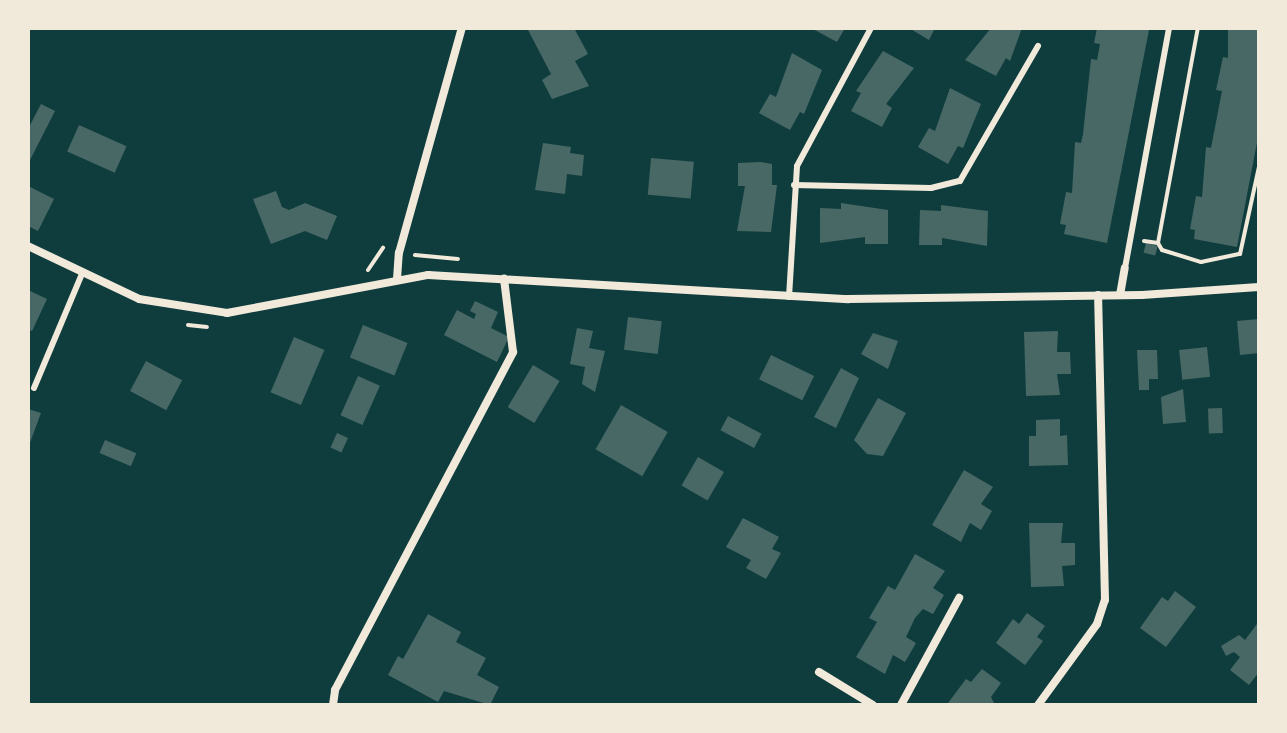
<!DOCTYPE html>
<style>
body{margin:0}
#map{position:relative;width:1287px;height:733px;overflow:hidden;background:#0f3d3e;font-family:"Source Sans 3",sans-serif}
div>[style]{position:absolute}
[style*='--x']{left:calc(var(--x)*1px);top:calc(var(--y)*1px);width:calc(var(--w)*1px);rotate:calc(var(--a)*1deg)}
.building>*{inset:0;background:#486865;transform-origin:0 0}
.path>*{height:4px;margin:-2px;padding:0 2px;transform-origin:2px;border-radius:2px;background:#f1e9da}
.service>*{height:6px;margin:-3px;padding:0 3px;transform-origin:3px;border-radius:3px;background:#f1e9da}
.minor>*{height:8px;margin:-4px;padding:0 4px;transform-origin:4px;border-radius:4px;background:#f1e9da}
span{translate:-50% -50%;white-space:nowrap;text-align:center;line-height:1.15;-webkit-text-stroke:7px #f1e9da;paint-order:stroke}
.frame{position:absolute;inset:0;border:30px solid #f1e9da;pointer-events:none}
</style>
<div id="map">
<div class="building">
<div style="clip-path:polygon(527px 28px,574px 28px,588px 54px,575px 61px,589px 86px,552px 99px,542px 80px,551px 74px)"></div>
<div style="clip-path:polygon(811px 28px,845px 28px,837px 42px)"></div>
<div style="clip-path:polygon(909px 28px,935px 28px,929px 40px)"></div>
<div style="clip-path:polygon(991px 28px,1022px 28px,1010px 61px,1006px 58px,996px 76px,965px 60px)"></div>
<div style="clip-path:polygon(1097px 28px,1149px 30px,1107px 243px,1064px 234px,1066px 225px,1060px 224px,1066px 192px,1072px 193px,1075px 142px,1081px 143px,1083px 134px,1091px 59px,1097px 60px,1100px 44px,1094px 43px)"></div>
<div style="clip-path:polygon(1228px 28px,1259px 28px,1259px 132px,1237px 247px,1194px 239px,1195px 230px,1190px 229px,1196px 196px,1202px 197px,1206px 147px,1211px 148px,1222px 91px,1216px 90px,1223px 57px,1228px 58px)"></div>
<div style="clip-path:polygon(883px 51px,914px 68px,886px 104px,892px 108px,882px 127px,851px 111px,861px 93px,856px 91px)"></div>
<div style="clip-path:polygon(792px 53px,822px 70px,804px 114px,800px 112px,790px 130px,759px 113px,770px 94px,776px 97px)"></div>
<div style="clip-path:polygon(950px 88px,981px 104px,963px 148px,958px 146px,948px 164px,918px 147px,929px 128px,935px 131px)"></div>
<div style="clip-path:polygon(41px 104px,55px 111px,28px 164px,28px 129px)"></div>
<div style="left:79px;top:125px;width:52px;height:29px;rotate:24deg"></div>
<div style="clip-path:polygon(543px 143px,571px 147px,570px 153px,584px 155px,582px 176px,567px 174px,565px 194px,535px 190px)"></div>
<div style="left:651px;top:158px;width:43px;height:37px;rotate:5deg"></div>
<div style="clip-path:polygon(761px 162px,772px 164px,772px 185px,777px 185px,771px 232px,737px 231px,745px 186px,738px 186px,738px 163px)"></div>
<div style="clip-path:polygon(28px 186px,54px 199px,38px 231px,28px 226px)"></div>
<div style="clip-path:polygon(276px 191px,282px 207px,289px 210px,305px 203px,337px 216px,327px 240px,305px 231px,271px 244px,253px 199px)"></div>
<div style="clip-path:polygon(841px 203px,888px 210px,888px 244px,865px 244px,865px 237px,820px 243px,820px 208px,841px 209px)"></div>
<div style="clip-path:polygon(941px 205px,988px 211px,987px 246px,942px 238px,942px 245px,919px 245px,920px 210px,941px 211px)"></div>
<div style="left:1146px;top:243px;width:12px;height:10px;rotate:14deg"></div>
<div style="clip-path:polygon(28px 290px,47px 299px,32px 331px,28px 329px)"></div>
<div style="clip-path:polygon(475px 301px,498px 312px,491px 328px,509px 337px,497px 362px,444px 335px,457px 310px,474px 319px,476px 314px,470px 311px)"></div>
<div style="left:628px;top:317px;width:34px;height:33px;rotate:7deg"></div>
<div style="clip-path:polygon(1259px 319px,1259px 353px,1240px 355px,1237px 321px)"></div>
<div style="left:363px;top:325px;width:48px;height:35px;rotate:22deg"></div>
<div style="clip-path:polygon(577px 328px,593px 331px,589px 348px,605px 351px,595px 392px,582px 384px,585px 367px,570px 364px)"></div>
<div style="clip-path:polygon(1058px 331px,1057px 352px,1070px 352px,1071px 374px,1057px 374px,1060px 395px,1026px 396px,1024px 332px)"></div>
<div style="clip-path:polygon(873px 333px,898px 341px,888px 369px,861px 354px)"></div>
<div style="left:294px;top:337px;width:33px;height:60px;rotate:23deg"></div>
<div style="left:1207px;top:347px;width:30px;height:28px;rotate:84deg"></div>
<div style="clip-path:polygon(1137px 350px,1157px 350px,1158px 379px,1149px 379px,1149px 390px,1139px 390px)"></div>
<div style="left:771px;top:355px;width:48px;height:27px;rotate:26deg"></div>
<div style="left:146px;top:361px;width:41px;height:34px;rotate:28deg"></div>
<div style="left:533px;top:365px;width:31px;height:49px;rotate:31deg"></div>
<div style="clip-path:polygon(841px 368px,859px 378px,836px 428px,814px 417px)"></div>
<div style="left:358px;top:376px;width:24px;height:43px;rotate:24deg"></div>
<div style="clip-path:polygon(1183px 389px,1186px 422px,1163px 424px,1161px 397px)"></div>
<div style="clip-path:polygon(878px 398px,906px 413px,883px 456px,867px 454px,854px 440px)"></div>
<div style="left:621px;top:405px;width:54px;height:51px;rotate:30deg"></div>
<div style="left:1222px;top:408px;width:25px;height:14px;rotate:88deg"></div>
<div style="clip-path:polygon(28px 409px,41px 413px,28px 448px)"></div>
<div style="left:728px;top:416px;width:38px;height:16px;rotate:28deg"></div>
<div style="clip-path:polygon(1060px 419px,1060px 436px,1067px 435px,1068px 465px,1029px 466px,1029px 436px,1036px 436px,1036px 420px)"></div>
<div style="left:337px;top:433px;width:12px;height:16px;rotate:24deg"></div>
<div style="left:105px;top:440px;width:34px;height:14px;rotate:23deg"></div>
<div style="left:698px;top:457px;width:30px;height:33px;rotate:30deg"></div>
<div style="clip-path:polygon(964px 470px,993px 487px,981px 504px,992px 511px,981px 530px,970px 523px,961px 542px,932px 525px)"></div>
<div style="clip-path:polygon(743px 518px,779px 537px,772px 549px,781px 553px,766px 579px,746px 568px,751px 560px,726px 547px)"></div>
<div style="clip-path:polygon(1029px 523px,1063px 523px,1061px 543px,1075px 543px,1075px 565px,1062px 566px,1064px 586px,1031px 587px)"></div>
<div style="clip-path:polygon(915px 554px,945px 571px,933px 588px,944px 595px,933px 614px,923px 609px,915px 618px,906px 637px,916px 643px,905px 662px,893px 655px,885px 674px,856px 657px,877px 622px,869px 618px,888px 586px,895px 590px)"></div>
<div style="clip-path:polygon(1175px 591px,1196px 607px,1166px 647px,1140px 628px,1162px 597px,1168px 601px)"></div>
<div style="clip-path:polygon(1027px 613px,1045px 626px,1037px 637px,1043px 641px,1025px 665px,996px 643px,1013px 619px,1019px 624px)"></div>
<div style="clip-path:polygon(428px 614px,461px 632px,456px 642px,486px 658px,477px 675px,499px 687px,490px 705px,444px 691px,438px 702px,388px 675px,398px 656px,403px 659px)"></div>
<div style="clip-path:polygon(1257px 624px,1259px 672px,1249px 685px,1230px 670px,1240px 657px,1234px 652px,1226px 656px,1221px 646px,1239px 635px,1245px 640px)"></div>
<div style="clip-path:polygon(982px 669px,1001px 683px,991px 697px,995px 705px,948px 703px,966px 679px,971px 682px)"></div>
</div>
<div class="path">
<div style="--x:1144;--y:241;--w:14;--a:8"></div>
<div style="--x:1158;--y:243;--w:219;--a:-79.5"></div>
<div style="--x:1158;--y:243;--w:8;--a:60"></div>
<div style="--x:1162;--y:250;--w:41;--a:17.1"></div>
<div style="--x:1201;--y:262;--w:40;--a:-12"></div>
<div style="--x:1240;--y:254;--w:89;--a:-77.7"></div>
<div style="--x:415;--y:255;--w:43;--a:5.3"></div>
<div style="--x:368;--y:270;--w:27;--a:-56"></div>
<div style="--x:188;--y:325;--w:19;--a:6"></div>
</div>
<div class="service">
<div style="--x:794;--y:185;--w:137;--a:1.3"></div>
<div style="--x:931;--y:188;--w:30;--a:-14"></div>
<div style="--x:960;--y:181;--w:156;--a:-60"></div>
<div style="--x:1125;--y:268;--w:244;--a:-79.6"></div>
<div style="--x:789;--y:297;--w:131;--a:-86.5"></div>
<div style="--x:797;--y:166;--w:157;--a:-61.8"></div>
<div style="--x:34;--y:388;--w:124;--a:-67.2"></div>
</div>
<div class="minor">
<div style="--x:28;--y:246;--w:123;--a:25.5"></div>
<div style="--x:139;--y:299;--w:89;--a:9"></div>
<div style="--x:227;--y:313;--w:205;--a:-10.7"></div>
<div style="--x:428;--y:275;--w:421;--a:3.3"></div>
<div style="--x:848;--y:299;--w:294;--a:-0.8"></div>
<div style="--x:1142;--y:295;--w:117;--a:-3.9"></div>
<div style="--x:397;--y:279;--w:26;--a:-86"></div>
<div style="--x:399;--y:253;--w:234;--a:-74.4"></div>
<div style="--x:1120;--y:295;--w:27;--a:-80"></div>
<div style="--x:819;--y:672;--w:63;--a:31.4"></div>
<div style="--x:333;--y:705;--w:15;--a:-82"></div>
<div style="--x:335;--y:690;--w:382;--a:-62.2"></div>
<div style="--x:513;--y:352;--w:74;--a:-97"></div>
<div style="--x:901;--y:705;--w:122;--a:-61.5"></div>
<div style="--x:1038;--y:705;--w:100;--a:-53.9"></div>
<div style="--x:1097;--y:624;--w:25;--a:-72"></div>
<div style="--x:1105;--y:600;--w:305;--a:-91.3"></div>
</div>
<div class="frame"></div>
</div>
